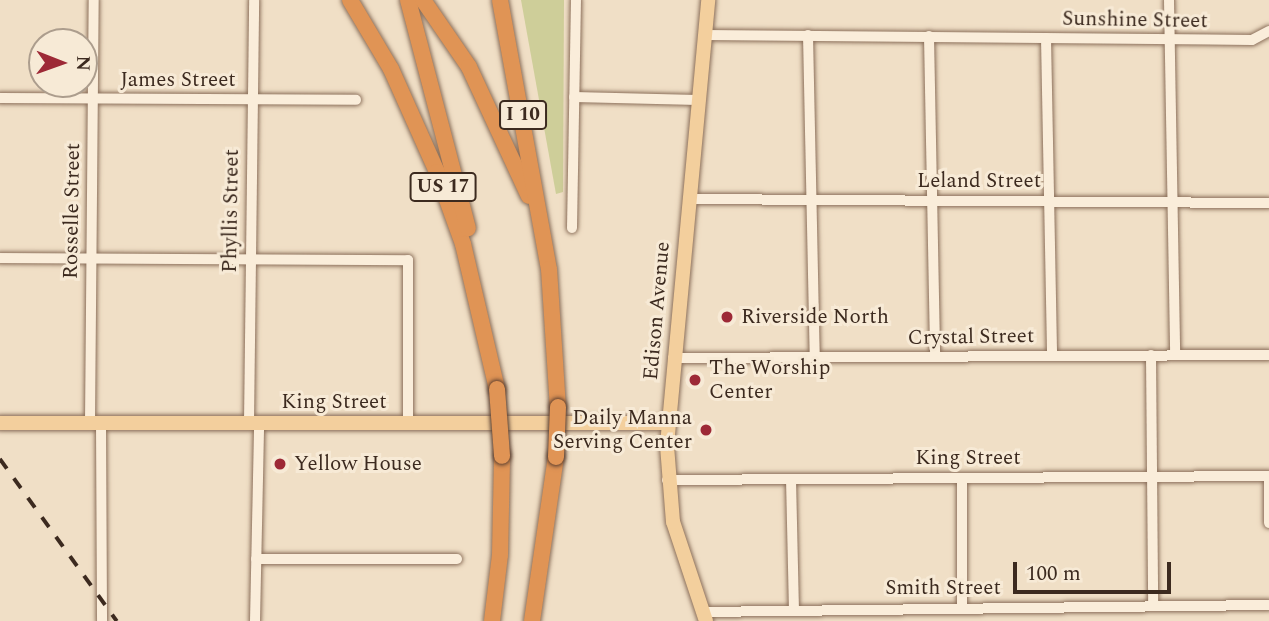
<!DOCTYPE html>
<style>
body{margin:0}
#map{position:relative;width:1269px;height:621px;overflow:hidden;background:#f0dfc6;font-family:Spectral,serif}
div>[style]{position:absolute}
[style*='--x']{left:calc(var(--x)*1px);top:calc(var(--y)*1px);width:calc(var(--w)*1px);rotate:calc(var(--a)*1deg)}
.green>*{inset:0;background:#cece99}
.roads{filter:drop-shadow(0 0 2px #8c705b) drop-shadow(0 0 2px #8c705b)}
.minor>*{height:10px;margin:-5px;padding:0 5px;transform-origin:5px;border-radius:5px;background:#faedda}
.major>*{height:14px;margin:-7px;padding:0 7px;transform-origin:7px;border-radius:7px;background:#f3cf9d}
.highway>*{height:16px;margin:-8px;padding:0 8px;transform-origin:8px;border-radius:8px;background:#e09455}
.rail>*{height:3.5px;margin-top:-1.75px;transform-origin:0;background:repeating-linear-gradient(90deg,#3c2a1f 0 12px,transparent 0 24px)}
.bridges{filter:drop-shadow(0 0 2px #5a3e2f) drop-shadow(0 0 2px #5a3e2f)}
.highway-bridge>*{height:16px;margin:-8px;padding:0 8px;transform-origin:8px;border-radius:8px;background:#e09455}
.dots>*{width:19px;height:19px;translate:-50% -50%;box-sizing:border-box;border:4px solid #f7ead6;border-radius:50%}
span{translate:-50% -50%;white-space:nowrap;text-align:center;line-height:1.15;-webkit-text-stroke:6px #f7ead6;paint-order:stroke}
.shield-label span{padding:2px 5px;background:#f7ead6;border:2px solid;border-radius:5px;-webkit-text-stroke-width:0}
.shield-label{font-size:19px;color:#3c2a1f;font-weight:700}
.street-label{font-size:21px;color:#3c2a1f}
.poi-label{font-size:21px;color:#3c2a1f}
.left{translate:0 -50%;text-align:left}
.right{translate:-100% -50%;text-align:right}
.north{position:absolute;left:28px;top:28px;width:70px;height:70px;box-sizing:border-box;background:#f7ead6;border:2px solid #ac9d8d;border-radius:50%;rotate:91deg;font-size:19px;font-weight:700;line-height:28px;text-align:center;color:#3c2a1f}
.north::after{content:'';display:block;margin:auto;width:24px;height:32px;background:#9d2936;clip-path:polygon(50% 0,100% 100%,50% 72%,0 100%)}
.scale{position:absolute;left:1013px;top:562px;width:158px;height:32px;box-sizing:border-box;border:4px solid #3c2a1f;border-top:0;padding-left:9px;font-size:21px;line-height:24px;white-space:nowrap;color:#3c2a1f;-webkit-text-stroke:5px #f7ead6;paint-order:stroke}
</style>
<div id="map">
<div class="green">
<div style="clip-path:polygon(521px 0,564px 0,563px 192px,556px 194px)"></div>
</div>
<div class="roads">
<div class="minor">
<div style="--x:1169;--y:0;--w:355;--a:89"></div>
<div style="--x:705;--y:35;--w:547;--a:0.52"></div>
<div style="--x:1252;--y:40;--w:19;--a:-28"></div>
<div style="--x:808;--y:35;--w:322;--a:88.8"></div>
<div style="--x:929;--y:36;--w:321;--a:88.9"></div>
<div style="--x:1046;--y:38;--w:317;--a:88.9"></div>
<div style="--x:574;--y:97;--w:124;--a:1.4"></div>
<div style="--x:0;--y:98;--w:356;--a:0.3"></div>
<div style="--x:689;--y:199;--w:580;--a:0.4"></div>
<div style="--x:572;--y:228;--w:228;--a:-89"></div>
<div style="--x:0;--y:258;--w:408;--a:0.3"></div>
<div style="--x:408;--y:260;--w:164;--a:90"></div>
<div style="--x:1151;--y:355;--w:250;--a:89.5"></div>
<div style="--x:673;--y:358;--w:596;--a:-0.29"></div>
<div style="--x:90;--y:423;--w:423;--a:-89.5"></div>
<div style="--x:101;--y:423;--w:198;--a:89.7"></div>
<div style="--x:249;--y:423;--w:423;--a:-89.3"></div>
<div style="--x:1269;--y:476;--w:47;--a:90"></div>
<div style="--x:791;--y:479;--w:130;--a:88.7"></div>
<div style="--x:962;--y:479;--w:128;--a:90"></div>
<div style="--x:667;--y:480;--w:602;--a:-0.38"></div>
<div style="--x:256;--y:559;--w:201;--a:0"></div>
<div style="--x:702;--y:612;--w:567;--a:-0.71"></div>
<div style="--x:255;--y:621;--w:198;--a:-88.8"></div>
</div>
<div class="major">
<div style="--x:0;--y:423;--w:668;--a:0"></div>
<div style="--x:706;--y:621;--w:104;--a:-108.4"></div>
<div style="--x:673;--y:522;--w:77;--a:-94.5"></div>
<div style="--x:667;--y:445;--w:447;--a:-84.7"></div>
</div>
<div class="highway">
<div style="--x:350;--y:0;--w:80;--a:59.3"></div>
<div style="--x:391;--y:69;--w:113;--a:65.9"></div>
<div style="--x:437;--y:172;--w:77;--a:70.1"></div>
<div style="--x:463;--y:244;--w:149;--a:76.8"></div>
<div style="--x:408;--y:0;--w:236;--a:75.3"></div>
<div style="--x:423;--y:0;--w:81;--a:55.5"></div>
<div style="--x:469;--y:67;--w:142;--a:65.1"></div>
<div style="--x:500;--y:0;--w:273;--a:79.7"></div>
<div style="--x:549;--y:269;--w:138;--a:86.3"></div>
<div style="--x:492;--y:621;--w:66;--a:-83.1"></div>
<div style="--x:500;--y:555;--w:99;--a:-88.8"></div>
<div style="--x:532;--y:621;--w:166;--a:-81.7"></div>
</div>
</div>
<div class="rail">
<div style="--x:0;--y:459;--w:200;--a:54.2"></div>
</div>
<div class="bridges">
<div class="highway-bridge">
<div style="--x:497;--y:389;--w:67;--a:85.7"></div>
<div style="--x:556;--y:457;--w:50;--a:-87.7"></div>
</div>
</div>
<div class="dots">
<div style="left:727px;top:317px;background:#9d2936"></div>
<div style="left:695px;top:380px;background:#9d2936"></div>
<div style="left:706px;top:430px;background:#9d2936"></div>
<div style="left:280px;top:464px;background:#9d2936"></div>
</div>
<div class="shield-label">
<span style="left:523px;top:115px">I 10</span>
<span style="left:443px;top:187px">US 17</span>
</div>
<div class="street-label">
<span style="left:1135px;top:20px;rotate:1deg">Sunshine Street</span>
<span style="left:178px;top:80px">James Street</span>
<span style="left:979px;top:181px">Leland Street</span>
<span style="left:72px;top:211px;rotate:-89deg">Rosselle Street</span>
<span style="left:231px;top:211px;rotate:-89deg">Phyllis Street</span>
<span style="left:657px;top:311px;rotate:-85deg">Edison Avenue</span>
<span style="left:971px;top:337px;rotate:-1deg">Crystal Street</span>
<span style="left:334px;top:402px">King Street</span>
<span style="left:968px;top:458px">King Street</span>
<span style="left:943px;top:588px">Smith Street</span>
</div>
<div class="poi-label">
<span class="left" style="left:741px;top:317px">Riverside North</span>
<span class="left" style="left:709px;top:380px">The Worship<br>Center</span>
<span class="right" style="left:692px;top:430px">Daily Manna<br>Serving Center</span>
<span class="left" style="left:294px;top:464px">Yellow House</span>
</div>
<div class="north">N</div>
<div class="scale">100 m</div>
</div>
